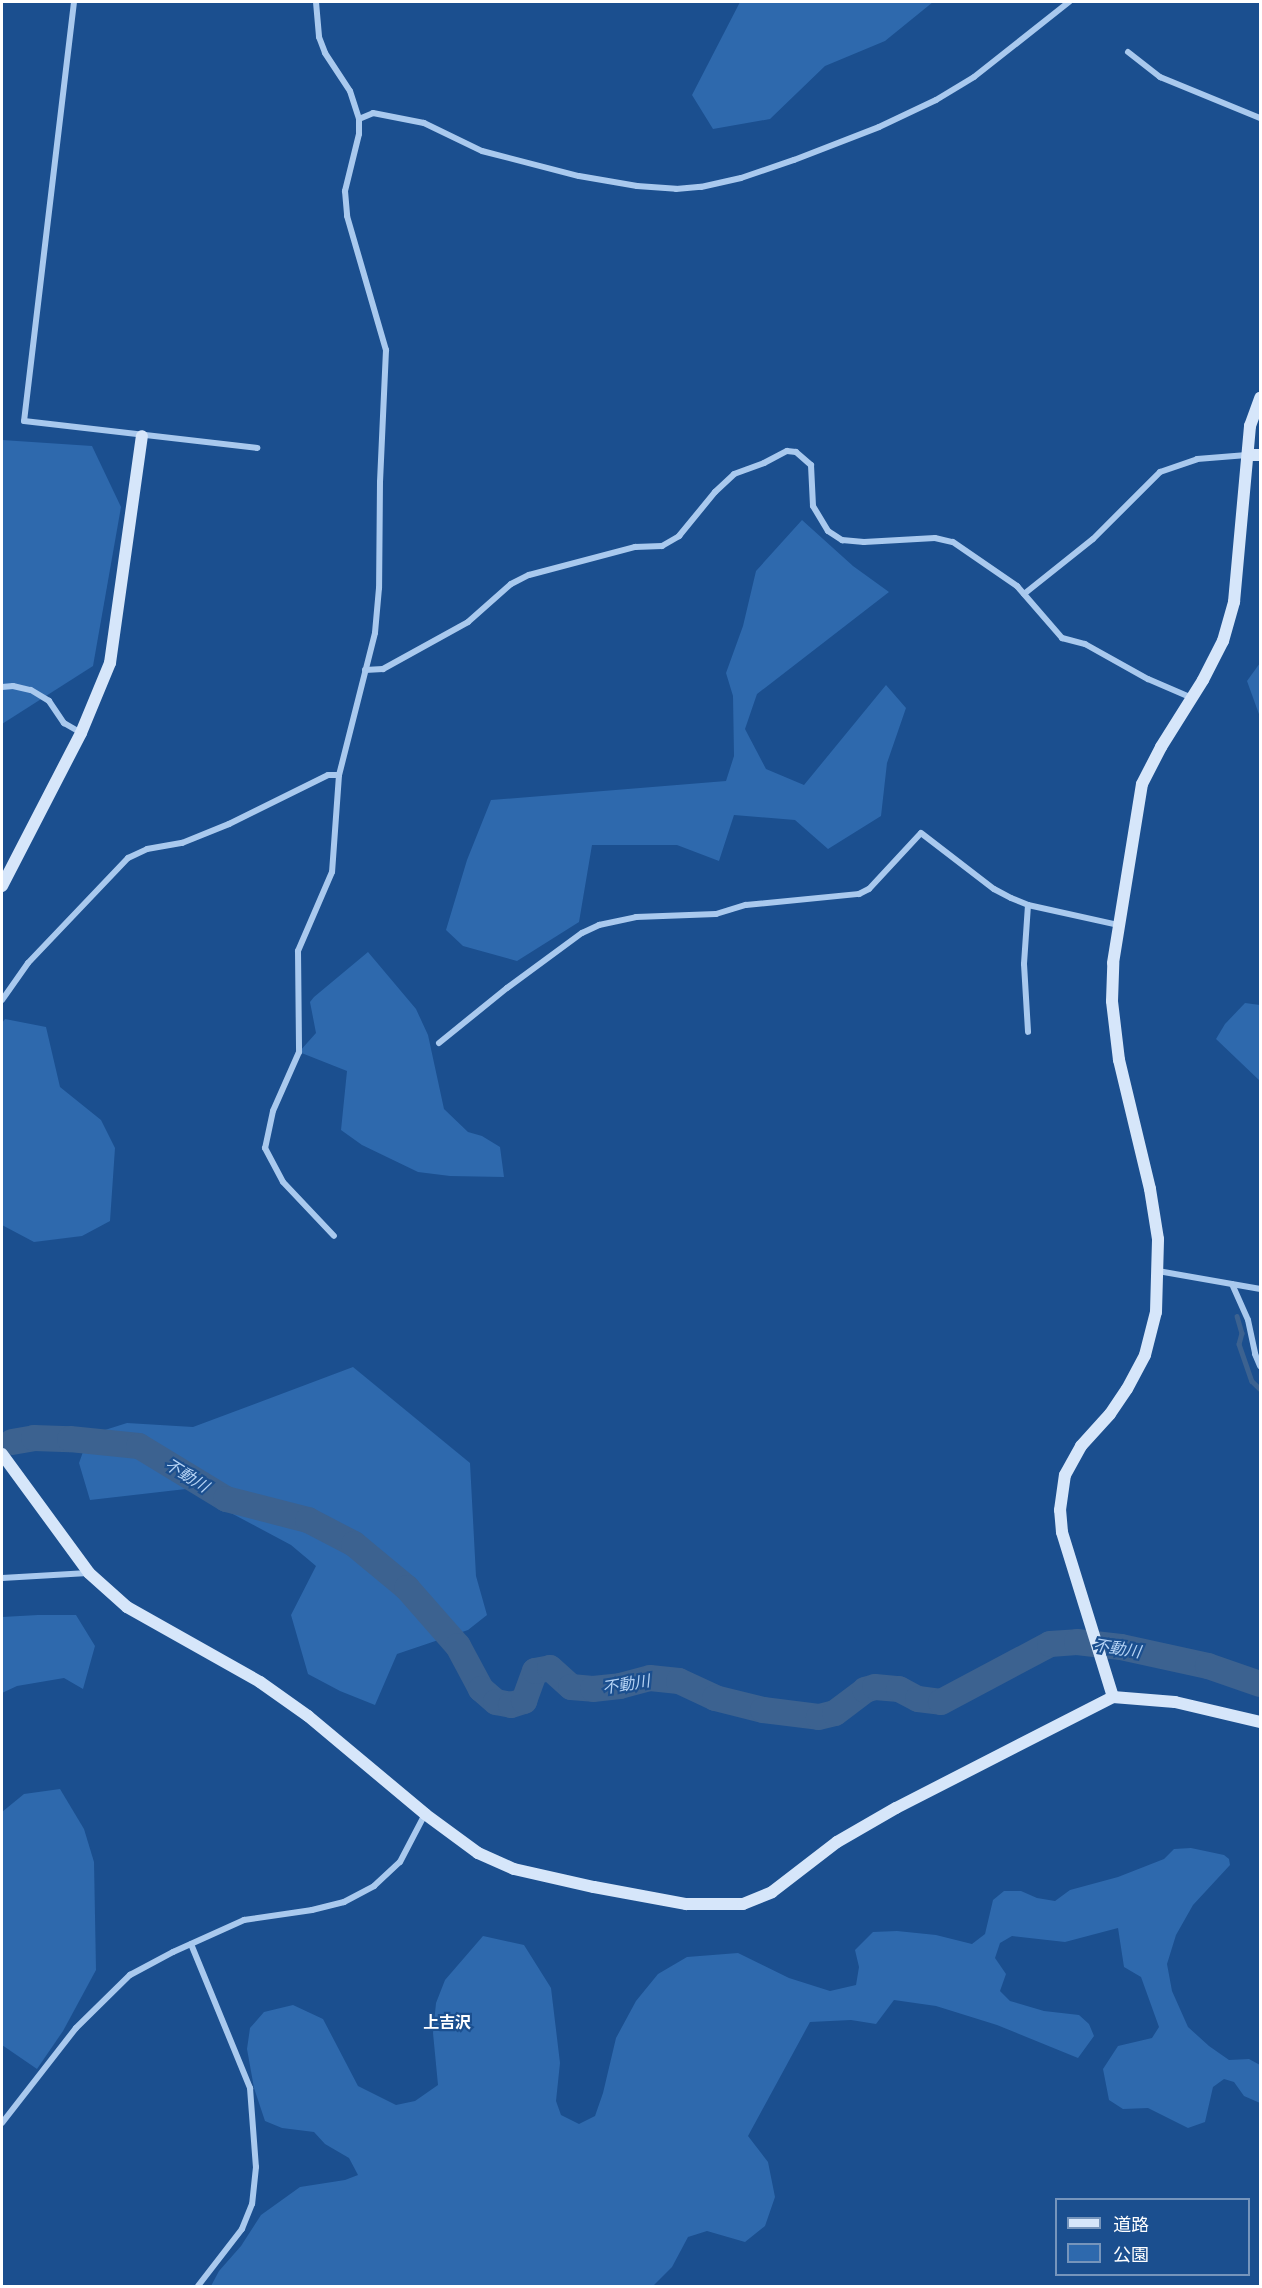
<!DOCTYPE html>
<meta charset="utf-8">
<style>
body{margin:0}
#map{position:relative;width:1262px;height:2288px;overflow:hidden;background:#1b4f8f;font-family:"Noto Sans","Noto Sans JP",sans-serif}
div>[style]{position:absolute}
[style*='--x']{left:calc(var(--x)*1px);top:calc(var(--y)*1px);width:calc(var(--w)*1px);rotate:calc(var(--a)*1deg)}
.green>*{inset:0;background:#2e69ad}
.stream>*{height:4.5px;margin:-2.25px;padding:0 2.25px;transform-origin:2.25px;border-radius:2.25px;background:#3c6290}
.river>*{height:26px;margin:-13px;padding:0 13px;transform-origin:13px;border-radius:13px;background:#3c6290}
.street>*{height:6px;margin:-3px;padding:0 3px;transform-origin:3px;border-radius:3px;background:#a9c9ee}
.secondary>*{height:12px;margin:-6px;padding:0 6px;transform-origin:6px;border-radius:6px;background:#d6e6fa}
span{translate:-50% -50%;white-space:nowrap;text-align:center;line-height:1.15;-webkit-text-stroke:4.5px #1b4f8f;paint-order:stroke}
.water-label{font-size:16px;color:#b5d3f5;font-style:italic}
.neighbourhood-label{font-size:16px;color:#fff;font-weight:700}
.frame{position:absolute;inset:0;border:3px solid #fff;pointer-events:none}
.legend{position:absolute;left:1055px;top:2198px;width:195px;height:78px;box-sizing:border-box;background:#1b4f8f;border:2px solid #7695bc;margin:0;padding:8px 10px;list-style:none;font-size:18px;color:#fff}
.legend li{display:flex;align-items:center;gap:12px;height:30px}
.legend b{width:30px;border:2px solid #7695bc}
</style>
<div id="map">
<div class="green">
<div style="clip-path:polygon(740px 2px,933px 2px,885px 41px,825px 66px,770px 119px,713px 129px,692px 95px)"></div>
<div style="clip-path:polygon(2px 440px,92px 446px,121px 507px,93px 666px,2px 724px)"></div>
<div style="clip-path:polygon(802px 520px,853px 566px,889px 592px,757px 694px,745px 729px,766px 769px,804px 785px,886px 685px,906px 708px,887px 763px,881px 816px,828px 849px,795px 820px,734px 815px,719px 861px,677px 845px,592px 845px,579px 922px,517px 961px,463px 946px,446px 930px,467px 860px,491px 800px,726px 781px,734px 756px,733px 696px,726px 673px,743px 626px,756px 571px)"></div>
<div style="clip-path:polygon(1260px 663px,1260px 717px,1247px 681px)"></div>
<div style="clip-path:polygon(368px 952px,416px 1009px,428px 1035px,444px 1109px,468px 1132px,482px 1136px,500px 1147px,504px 1177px,450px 1176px,418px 1172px,362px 1145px,341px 1130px,347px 1071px,299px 1052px,316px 1033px,310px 1002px,314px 997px)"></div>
<div style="clip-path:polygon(1245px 1003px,1260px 1005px,1260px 1081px,1216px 1039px,1225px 1024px)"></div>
<div style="clip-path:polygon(5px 1019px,46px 1027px,60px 1087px,101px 1120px,115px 1148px,110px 1221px,82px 1236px,34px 1242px,2px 1225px,2px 1023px)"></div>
<div style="clip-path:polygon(353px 1367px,470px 1463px,476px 1576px,487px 1615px,468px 1630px,397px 1654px,375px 1705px,340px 1691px,308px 1674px,291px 1615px,316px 1566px,291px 1545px,186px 1489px,90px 1500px,79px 1463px,89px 1435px,127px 1423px,193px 1427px)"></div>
<div style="clip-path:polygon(38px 1615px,76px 1615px,95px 1646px,83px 1689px,64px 1678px,17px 1686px,2px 1693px,2px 1617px)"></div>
<div style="clip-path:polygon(60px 1789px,84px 1829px,94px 1862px,96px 1970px,63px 2031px,37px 2069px,2px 2045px,2px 1812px,24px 1794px)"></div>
<div style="clip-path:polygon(1191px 1848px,1224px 1855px,1229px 1859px,1230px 1865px,1193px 1905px,1176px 1935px,1167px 1964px,1172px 1991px,1188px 2027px,1209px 2046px,1229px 2060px,1249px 2059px,1260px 2065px,1260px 2103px,1244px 2096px,1234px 2082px,1224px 2079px,1213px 2087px,1205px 2122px,1188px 2128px,1148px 2108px,1123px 2109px,1109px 2100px,1103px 2069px,1118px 2046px,1152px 2038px,1159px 2027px,1141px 1977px,1124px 1967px,1118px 1928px,1065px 1942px,1012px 1936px,1000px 1943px,995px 1958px,1006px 1974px,1000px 1991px,1010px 2001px,1044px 2011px,1079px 2015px,1089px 2024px,1094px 2036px,1078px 2058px,997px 2025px,936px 2006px,894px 2000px,876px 2024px,851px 2020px,810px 2022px,748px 2136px,768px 2162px,775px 2197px,765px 2226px,745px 2242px,707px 2231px,688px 2237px,672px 2267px,653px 2286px,211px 2286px,219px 2271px,241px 2246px,261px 2215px,300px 2187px,345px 2180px,358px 2175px,349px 2158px,325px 2144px,314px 2132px,282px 2128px,265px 2121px,254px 2088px,247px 2049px,250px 2028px,264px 2012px,293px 2005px,323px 2019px,358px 2086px,396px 2105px,415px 2101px,438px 2085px,433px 2033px,436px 2003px,445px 1980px,483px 1936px,524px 1945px,551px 1988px,560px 2063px,556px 2101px,561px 2115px,579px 2124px,595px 2116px,603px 2093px,616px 2038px,636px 2001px,658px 1974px,687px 1957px,738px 1953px,789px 1978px,830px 1991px,856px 1985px,859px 1967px,855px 1950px,873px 1932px,897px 1931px,936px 1935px,972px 1944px,985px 1934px,993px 1900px,1004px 1891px,1021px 1891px,1037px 1898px,1055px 1901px,1070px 1890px,1118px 1877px,1164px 1859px,1174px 1849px)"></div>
</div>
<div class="stream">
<div style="--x:1237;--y:1316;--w:18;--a:74"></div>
<div style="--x:1242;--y:1333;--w:11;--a:105"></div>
<div style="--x:1239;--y:1344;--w:39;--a:71"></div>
<div style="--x:1252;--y:1381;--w:11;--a:45"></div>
</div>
<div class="river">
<div style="--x:12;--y:1442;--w:22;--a:-10"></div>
<div style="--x:34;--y:1438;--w:36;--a:2"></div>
<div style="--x:70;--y:1439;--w:69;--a:5.8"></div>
<div style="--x:139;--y:1446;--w:102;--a:31.3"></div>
<div style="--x:226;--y:1499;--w:85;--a:14.4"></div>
<div style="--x:308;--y:1520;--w:52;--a:27.6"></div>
<div style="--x:354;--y:1544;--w:69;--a:39.7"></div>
<div style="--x:407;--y:1588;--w:77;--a:48.7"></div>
<div style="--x:458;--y:1646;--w:49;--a:61.9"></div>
<div style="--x:481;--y:1689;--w:20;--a:41"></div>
<div style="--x:496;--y:1702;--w:15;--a:11"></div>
<div style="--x:511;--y:1705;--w:14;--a:-17"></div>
<div style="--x:524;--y:1701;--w:32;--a:-70"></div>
<div style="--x:535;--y:1671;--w:15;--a:-11"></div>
<div style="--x:550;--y:1668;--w:28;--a:42"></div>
<div style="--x:571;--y:1687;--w:22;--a:5"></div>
<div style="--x:593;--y:1689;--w:27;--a:-6"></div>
<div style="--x:620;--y:1686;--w:31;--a:-15"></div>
<div style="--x:650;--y:1678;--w:29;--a:6"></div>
<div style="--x:679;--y:1681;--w:40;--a:25"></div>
<div style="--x:715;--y:1698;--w:49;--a:14"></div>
<div style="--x:763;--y:1710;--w:56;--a:7.1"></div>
<div style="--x:819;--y:1717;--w:16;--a:-14"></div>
<div style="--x:835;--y:1713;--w:38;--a:-37"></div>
<div style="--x:865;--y:1690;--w:10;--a:-17"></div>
<div style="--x:875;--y:1687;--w:24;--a:5"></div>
<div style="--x:899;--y:1689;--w:21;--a:28"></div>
<div style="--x:918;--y:1699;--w:23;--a:7"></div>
<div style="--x:941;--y:1702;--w:123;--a:-28"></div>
<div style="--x:1050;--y:1644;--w:27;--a:-4"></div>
<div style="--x:1077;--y:1642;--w:44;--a:6.5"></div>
<div style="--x:1121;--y:1647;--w:89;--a:12.3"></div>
<div style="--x:1208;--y:1666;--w:55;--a:19.1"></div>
</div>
<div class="street">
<div style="--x:74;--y:2;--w:422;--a:96.8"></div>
<div style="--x:24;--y:421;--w:235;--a:6.6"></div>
<div style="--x:316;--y:2;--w:35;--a:85"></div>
<div style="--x:319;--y:37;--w:17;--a:69"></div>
<div style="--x:325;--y:53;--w:45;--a:56.7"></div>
<div style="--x:350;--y:91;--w:29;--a:72"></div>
<div style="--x:359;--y:119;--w:15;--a:90"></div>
<div style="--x:359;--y:134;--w:59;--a:103.8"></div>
<div style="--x:345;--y:191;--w:25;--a:85"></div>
<div style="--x:347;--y:216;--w:140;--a:73.8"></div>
<div style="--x:386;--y:350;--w:132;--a:92.6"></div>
<div style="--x:380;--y:482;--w:106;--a:90.5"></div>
<div style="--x:379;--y:588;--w:45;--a:95.1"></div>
<div style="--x:375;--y:633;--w:146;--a:104.2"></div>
<div style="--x:339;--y:775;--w:97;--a:94.1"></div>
<div style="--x:332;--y:872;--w:86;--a:113.3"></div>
<div style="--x:298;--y:951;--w:101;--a:89.4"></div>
<div style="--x:299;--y:1052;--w:64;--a:113.8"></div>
<div style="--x:273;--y:1111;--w:38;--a:102"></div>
<div style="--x:265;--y:1148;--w:38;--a:62"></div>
<div style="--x:283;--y:1182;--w:74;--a:46.6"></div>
<div style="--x:1128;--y:52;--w:41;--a:38"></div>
<div style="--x:1160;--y:77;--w:108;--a:22.3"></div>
<div style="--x:359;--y:119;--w:15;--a:-23"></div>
<div style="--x:373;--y:113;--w:52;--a:11.1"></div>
<div style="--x:424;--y:123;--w:64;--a:25.8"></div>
<div style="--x:482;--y:151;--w:100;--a:14.5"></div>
<div style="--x:579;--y:176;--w:59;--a:9.8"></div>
<div style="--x:637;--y:186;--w:39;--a:4"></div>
<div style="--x:676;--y:189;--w:25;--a:-5"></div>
<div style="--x:701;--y:187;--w:41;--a:-12.7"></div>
<div style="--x:741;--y:178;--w:56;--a:-18.8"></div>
<div style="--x:794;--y:160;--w:91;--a:-21.2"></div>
<div style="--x:879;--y:127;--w:63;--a:-25.3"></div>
<div style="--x:936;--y:100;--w:44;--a:-31.2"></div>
<div style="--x:974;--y:77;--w:121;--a:-38.3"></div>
<div style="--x:1024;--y:594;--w:88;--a:-38.6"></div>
<div style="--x:1093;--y:539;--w:95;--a:-45"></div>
<div style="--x:1160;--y:472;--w:39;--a:-19"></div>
<div style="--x:1197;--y:459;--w:50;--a:-4.6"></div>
<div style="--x:365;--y:670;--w:18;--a:-3"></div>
<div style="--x:383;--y:669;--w:97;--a:-28.9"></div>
<div style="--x:468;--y:622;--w:57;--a:-41.5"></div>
<div style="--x:511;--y:584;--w:20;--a:-27"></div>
<div style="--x:529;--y:575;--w:110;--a:-14.8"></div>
<div style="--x:635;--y:547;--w:27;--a:-2"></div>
<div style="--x:662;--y:546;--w:20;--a:-30"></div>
<div style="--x:679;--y:536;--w:57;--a:-50.7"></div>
<div style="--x:715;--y:492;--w:26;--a:-43"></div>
<div style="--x:734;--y:474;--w:32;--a:-20"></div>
<div style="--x:764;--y:463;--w:26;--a:-28"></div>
<div style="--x:787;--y:451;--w:9;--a:6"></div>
<div style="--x:796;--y:452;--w:20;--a:41"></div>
<div style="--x:811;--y:465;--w:41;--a:87.2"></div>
<div style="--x:813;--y:506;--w:29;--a:59"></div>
<div style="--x:828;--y:531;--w:17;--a:33"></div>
<div style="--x:842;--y:540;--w:22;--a:5"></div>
<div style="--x:864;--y:542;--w:71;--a:-3.2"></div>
<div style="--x:935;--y:538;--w:18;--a:13"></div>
<div style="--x:953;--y:542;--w:78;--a:34.5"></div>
<div style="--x:1017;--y:586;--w:69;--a:49.1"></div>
<div style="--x:1062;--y:638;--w:24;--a:15"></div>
<div style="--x:1085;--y:644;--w:72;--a:29.1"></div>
<div style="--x:1148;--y:679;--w:48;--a:23.4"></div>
<div style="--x:2;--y:687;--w:11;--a:-5"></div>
<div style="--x:13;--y:686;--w:18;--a:13"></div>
<div style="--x:31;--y:690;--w:21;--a:31"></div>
<div style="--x:49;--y:701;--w:27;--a:56"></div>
<div style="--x:64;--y:723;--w:20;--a:30"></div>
<div style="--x:1028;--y:905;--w:59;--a:93.9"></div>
<div style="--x:1024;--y:964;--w:68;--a:86.6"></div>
<div style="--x:2;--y:1000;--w:45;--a:-54.9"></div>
<div style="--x:28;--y:963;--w:145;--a:-46.4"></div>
<div style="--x:128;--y:858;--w:21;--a:-25"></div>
<div style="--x:147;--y:849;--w:36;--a:-10"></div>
<div style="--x:182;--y:843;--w:51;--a:-22"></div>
<div style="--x:229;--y:824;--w:110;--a:-26.3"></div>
<div style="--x:328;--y:775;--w:11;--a:0"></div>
<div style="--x:439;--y:1043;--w:87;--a:-39"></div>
<div style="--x:507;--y:988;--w:93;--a:-36.3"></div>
<div style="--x:582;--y:933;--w:19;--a:-25"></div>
<div style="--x:599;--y:925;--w:38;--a:-12"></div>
<div style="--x:636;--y:917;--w:80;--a:-2.1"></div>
<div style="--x:716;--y:914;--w:31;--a:-17"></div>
<div style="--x:746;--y:905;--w:114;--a:-5.6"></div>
<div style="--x:859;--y:894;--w:11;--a:-27"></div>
<div style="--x:869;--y:889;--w:76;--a:-47.1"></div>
<div style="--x:921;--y:833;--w:92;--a:37.5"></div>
<div style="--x:994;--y:889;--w:19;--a:28"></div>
<div style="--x:1011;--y:898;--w:18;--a:22"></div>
<div style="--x:1028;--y:905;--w:92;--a:12.5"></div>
<div style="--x:1158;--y:1271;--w:104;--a:10"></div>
<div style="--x:1232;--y:1284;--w:39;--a:66"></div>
<div style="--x:1248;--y:1320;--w:35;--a:78"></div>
<div style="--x:1255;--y:1354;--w:13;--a:67"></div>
<div style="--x:2;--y:1578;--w:86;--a:-3.3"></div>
<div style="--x:191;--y:1944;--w:156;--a:67.7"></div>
<div style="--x:250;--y:2088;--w:79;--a:85.7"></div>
<div style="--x:256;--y:2167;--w:37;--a:96"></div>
<div style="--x:252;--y:2204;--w:27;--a:112"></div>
<div style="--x:242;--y:2229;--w:72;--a:127.7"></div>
<div style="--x:2;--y:2123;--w:120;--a:-52.1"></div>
<div style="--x:76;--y:2028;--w:76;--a:-44.5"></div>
<div style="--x:130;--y:1975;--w:49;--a:-28.1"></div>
<div style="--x:173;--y:1952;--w:78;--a:-24.3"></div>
<div style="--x:244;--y:1920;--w:69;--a:-8.4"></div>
<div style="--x:312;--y:1910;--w:33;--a:-14"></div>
<div style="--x:344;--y:1902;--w:34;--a:-28"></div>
<div style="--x:374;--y:1886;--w:35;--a:-43"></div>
<div style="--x:400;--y:1862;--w:54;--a:-62.5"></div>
</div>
<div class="secondary">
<div style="--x:1248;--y:455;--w:12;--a:0"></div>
<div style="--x:2;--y:886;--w:172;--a:-62.7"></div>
<div style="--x:81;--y:733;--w:76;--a:-67.5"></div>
<div style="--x:110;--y:663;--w:229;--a:-82"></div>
<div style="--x:2;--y:1454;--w:147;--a:53.8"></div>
<div style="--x:89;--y:1573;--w:51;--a:41.8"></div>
<div style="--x:127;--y:1607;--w:153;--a:29.4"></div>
<div style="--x:260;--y:1682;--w:59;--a:35.3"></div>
<div style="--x:308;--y:1716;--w:153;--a:39.9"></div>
<div style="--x:425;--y:1814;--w:66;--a:36.3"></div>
<div style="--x:478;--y:1853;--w:39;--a:24"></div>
<div style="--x:514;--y:1869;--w:82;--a:12.7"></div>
<div style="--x:594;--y:1887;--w:94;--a:10.5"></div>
<div style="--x:686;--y:1904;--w:57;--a:0"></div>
<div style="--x:743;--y:1904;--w:31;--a:-22"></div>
<div style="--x:772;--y:1892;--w:82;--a:-37.6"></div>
<div style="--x:837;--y:1842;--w:68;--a:-30"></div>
<div style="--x:896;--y:1808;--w:244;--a:-27.1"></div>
<div style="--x:1113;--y:1697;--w:62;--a:4.6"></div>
<div style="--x:1175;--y:1702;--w:87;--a:13.2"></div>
<div style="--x:1113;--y:1697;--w:173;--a:-107.2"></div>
<div style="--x:1062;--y:1532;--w:22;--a:-95"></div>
<div style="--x:1060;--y:1510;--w:35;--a:-82"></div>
<div style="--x:1065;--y:1475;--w:33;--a:-61"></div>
<div style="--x:1081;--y:1446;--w:43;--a:-47.8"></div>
<div style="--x:1110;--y:1414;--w:30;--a:-56"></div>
<div style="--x:1127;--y:1389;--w:38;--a:-62"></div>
<div style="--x:1145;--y:1355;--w:44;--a:-75.7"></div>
<div style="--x:1156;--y:1312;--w:73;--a:-88.4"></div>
<div style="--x:1158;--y:1239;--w:51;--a:-99.1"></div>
<div style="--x:1150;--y:1189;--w:133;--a:-103.5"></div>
<div style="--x:1119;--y:1060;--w:59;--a:-96.8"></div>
<div style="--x:1112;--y:1001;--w:38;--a:-88"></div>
<div style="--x:1113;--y:963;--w:181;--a:-80.8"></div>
<div style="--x:1142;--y:784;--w:42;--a:-62.8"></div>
<div style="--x:1161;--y:747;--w:79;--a:-57.9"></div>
<div style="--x:1203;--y:680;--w:44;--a:-62.9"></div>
<div style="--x:1223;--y:641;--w:41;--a:-74.2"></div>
<div style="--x:1234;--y:602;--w:177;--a:-84.8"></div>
<div style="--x:1250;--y:426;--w:30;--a:-70"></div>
</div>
<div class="water-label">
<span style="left:187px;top:1475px;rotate:32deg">不動川</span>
<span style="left:1117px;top:1648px;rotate:9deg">不動川</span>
<span style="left:626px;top:1684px;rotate:-9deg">不動川</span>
</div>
<div class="neighbourhood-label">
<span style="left:447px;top:2022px">上吉沢</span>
</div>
<div class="frame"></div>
<ul class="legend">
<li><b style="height:8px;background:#d6e6fa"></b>道路</li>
<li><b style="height:16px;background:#2e69ad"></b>公園</li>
</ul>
</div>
